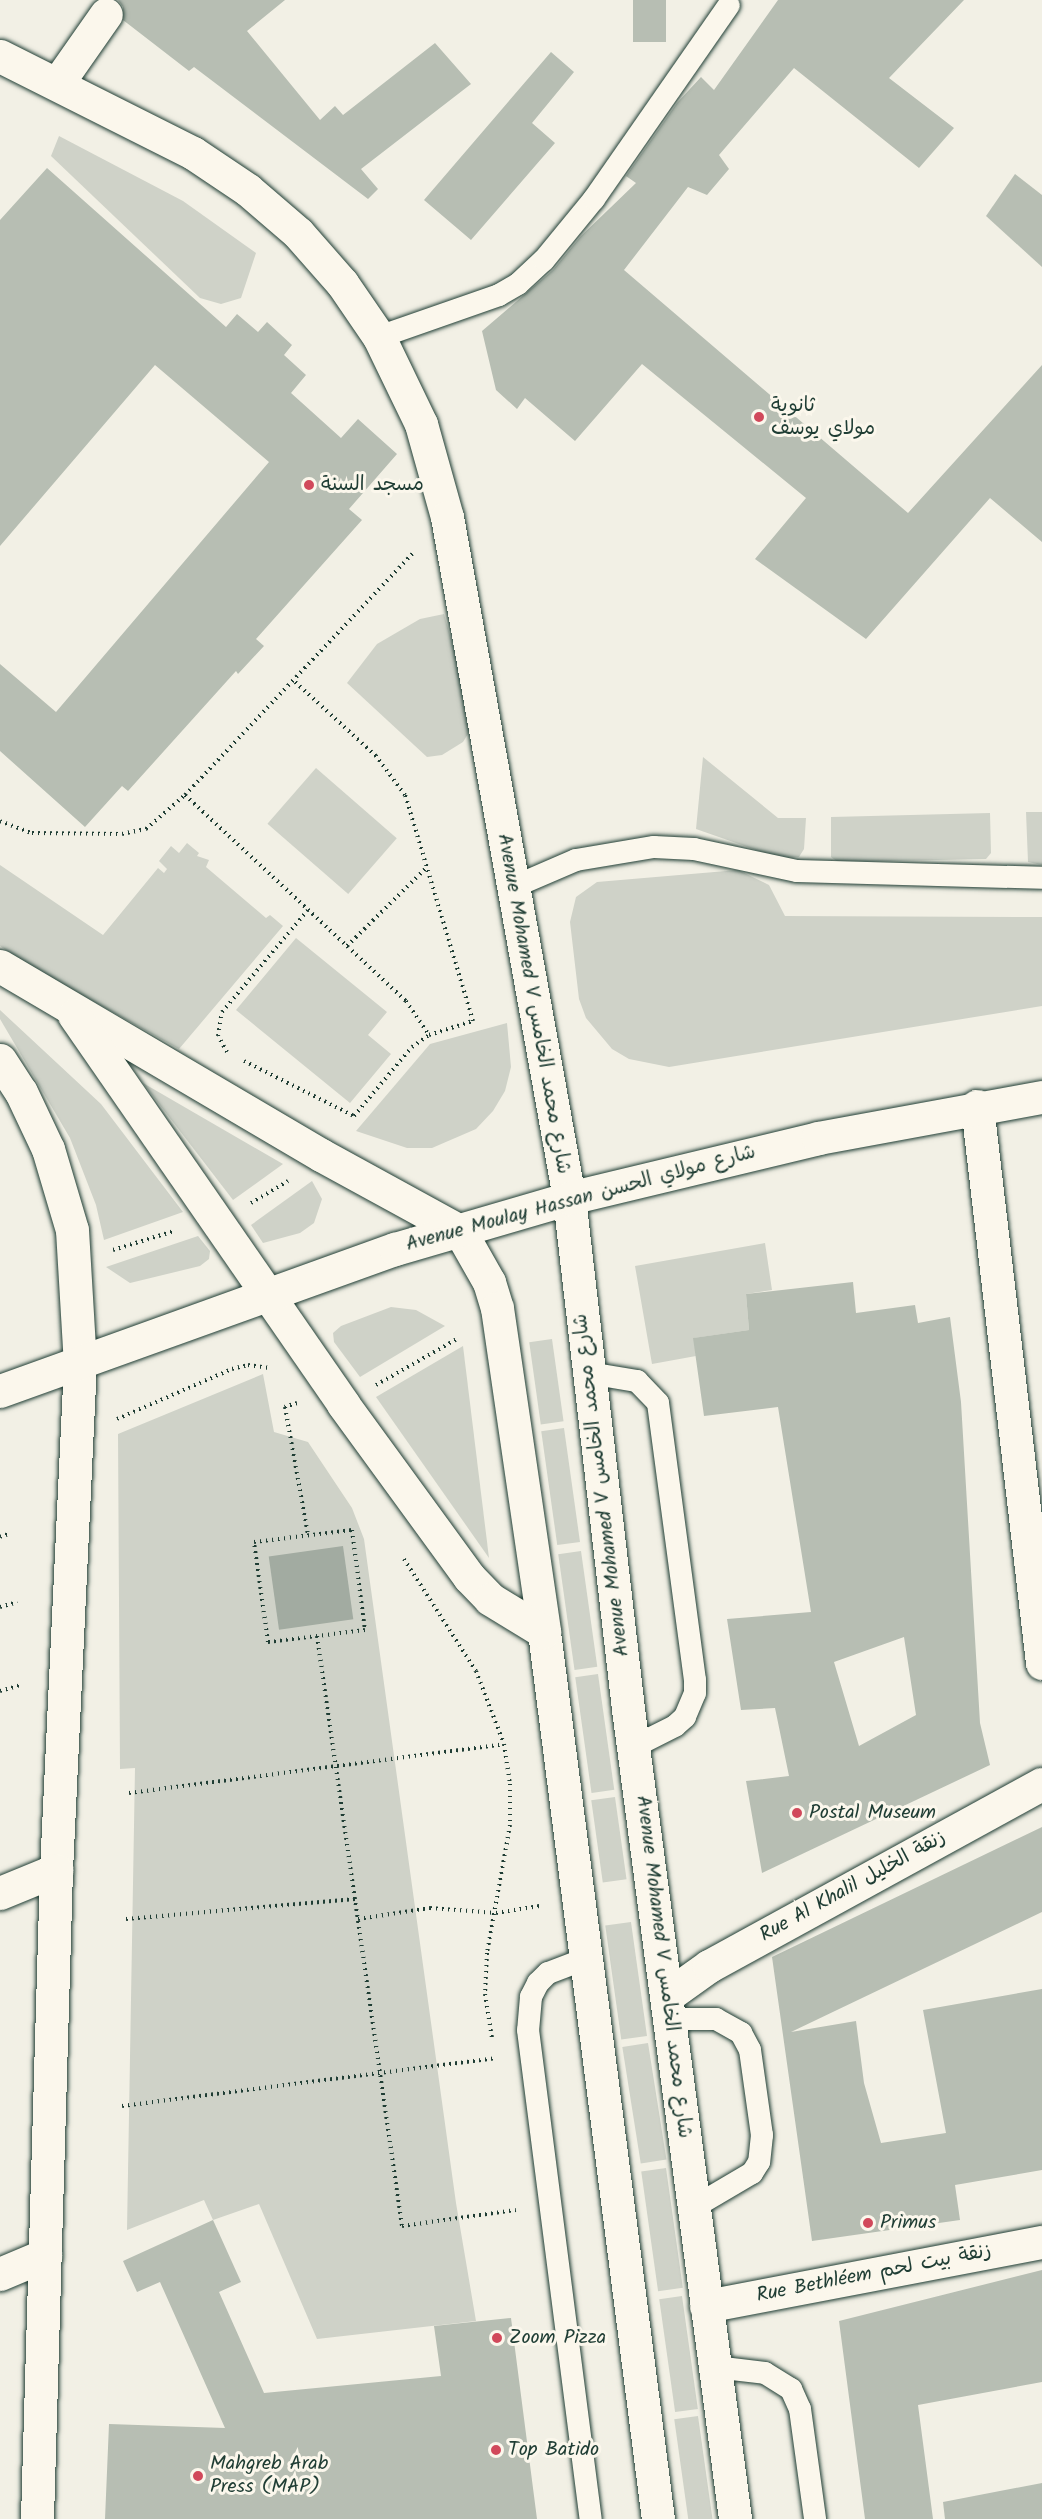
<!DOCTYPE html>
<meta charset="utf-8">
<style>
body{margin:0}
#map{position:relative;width:1042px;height:2519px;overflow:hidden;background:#f2f0e5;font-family:Kalam,"Playpen Sans Arabic",sans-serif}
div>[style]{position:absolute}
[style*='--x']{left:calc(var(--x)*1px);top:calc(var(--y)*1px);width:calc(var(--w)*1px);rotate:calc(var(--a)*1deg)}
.green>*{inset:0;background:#cfd2c8;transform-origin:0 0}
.water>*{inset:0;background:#a2aba1;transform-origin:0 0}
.building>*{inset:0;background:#b7beb3;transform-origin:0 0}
.path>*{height:4px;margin-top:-2px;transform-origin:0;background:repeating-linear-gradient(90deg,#1f3d34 0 1.5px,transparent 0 6px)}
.roads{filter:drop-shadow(0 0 2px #1f3d34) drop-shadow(0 0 2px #1f3d34)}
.service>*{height:22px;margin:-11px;padding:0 11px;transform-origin:11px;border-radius:11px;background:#fbf7ec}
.minor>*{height:33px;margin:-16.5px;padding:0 16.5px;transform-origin:16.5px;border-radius:16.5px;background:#fbf7ec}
.secondary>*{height:33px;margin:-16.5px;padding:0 16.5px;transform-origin:16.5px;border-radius:16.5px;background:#fbf7ec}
.primary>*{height:33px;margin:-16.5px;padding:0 16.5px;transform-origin:16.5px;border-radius:16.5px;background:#fbf7ec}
.dots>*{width:16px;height:16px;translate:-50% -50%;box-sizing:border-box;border:3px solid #fbf7ec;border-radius:50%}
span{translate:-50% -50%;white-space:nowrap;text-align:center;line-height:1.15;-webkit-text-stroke:6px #fbf7ec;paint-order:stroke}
.poi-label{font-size:20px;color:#1f3d34}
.left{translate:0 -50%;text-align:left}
.street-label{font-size:20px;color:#1f3d34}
</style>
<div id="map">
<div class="green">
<div style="clip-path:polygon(59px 136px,183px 201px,256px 253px,241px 298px,221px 304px,200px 298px,51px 156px)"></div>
<div style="clip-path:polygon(444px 614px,472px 713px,471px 729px,463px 742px,442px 755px,427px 757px,347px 683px,377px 644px,420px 619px)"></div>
<div style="clip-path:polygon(703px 757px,778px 818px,806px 818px,804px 849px,799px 857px,782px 859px,696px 829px)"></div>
<div style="left:316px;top:768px;width:107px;height:74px;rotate:41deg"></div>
<div style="clip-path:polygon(1026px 812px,1042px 812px,1042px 865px,1028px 862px)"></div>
<div style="clip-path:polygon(990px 813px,991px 853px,986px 859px,838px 862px,831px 857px,831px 817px)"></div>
<div style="clip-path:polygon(187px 843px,199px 853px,197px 856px,209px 860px,206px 867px,266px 918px,270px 915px,283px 926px,179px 1049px,26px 964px,0 946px,0 865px,103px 935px,158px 868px,164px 873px,167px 869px,159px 861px,171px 846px,179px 853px)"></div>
<div style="clip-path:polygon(738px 870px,769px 885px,785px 916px,1042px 917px,1042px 1006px,669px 1067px,629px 1059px,612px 1049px,586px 1018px,579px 999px,570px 922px,576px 897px,597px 882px)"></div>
<div style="clip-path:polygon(296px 938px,387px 1012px,368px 1035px,391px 1054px,350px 1103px,236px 1010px)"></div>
<div style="clip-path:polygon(0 1010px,101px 1104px,183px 1212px,104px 1240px,96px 1205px,70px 1138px,0 1019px)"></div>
<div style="clip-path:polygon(507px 1023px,511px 1067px,505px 1091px,493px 1111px,476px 1129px,432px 1148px,407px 1148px,356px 1131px,430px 1044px)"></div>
<div style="clip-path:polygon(143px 1083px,283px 1164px,233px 1200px)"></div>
<div style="clip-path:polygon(312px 1181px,322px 1199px,314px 1223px,300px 1233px,263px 1243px,251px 1225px)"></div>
<div style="clip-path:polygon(198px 1236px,210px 1251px,209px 1259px,200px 1266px,130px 1283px,106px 1267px)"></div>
<div style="clip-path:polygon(765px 1243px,772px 1290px,746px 1294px,749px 1330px,694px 1338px,696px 1356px,652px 1364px,635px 1266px)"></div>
<div style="clip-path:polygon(391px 1307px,416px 1310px,445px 1326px,360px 1377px,334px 1342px,333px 1333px,341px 1326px)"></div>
<div style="left:552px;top:1339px;width:83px;height:23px;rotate:82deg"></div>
<div style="clip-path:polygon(463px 1346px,489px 1558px,376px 1397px)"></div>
<div style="clip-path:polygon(263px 1374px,274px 1432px,308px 1442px,352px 1508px,364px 1539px,456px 2203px,476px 2321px,317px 2339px,259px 2204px,213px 2220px,204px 2200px,127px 2230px,135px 1768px,120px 1769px,118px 1434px)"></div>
<div style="left:564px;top:1428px;width:115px;height:23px;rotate:82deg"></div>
<div style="left:581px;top:1551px;width:117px;height:23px;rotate:82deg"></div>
<div style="left:598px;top:1674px;width:117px;height:23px;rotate:82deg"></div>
<div style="left:615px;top:1797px;width:83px;height:24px;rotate:82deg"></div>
<div style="left:631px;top:1922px;width:115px;height:26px;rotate:82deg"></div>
<div style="left:648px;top:2043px;width:118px;height:26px;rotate:81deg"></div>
<div style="left:666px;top:2168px;width:121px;height:25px;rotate:82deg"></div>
<div style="left:682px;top:2296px;width:114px;height:23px;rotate:82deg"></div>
<div style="left:698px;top:2416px;width:104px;height:24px;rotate:82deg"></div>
</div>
<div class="water">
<div style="left:343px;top:1546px;width:74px;height:75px;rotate:82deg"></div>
</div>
<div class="building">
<div style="clip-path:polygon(118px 0,285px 0,247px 31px,320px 120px,335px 106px,343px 115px,435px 43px,471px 84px,361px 169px,378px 189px,368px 199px,194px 67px,189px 71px,123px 20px,123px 7px)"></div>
<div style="left:633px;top:0;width:33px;height:42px"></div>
<div style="clip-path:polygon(778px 0,964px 0,889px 78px,954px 128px,919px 168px,794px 68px,719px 155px,729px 169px,707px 195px,688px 187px,624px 270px,908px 513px,1042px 365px,1042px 542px,990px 498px,866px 639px,755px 559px,806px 498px,642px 364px,575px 441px,525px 398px,517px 409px,496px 390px,482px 331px,553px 270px,581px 236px,636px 183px,626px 176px,677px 103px,701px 77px,714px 90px)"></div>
<div style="clip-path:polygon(551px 52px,574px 72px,532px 123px,555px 143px,471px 240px,424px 200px)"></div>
<div style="clip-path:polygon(47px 168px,226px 327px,237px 314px,258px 332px,267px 322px,292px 345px,284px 355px,306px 375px,291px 393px,341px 438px,358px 419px,397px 454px,349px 509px,362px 520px,256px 639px,264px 646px,238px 674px,236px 671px,128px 791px,122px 786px,85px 827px,0 751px,0 664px,56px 712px,269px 462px,155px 365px,0 546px,0 220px)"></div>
<div style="clip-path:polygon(1015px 174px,1042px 195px,1042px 267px,986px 216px)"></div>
<div style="clip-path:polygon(evenodd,853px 1282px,856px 1313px,915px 1305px,918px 1323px,950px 1317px,961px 1402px,980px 1723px,990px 1765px,762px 1873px,746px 1781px,789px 1776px,775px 1708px,741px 1710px,727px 1619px,811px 1612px,778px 1407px,704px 1416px,693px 1338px,749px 1330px,746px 1294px,853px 1282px,904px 1637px,916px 1715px,859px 1746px,834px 1662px,904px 1637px)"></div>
<div style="clip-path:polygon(1042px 1827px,1042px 1912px,791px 2032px,856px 2021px,864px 2083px,881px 2143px,946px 2133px,923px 2010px,1042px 1989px,1042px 2170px,955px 2185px,960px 2220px,812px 2241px,772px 1957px)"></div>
<div style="clip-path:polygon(213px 2220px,241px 2282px,219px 2292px,264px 2393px,441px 2376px,434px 2326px,511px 2318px,537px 2519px,105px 2519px,109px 2424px,225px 2428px,160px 2282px,137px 2292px,123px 2261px)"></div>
<div style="clip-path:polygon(1042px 2270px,1042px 2382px,918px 2405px,933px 2519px,865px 2519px,839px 2321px)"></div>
<div style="clip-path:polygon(1042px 2483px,1042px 2519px,945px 2519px,943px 2502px)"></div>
</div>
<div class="path">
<div style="--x:185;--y:795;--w:302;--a:43"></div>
<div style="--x:406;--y:1001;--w:41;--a:55.9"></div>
<div style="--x:0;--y:821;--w:34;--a:21"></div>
<div style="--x:32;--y:833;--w:90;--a:0.6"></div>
<div style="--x:122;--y:834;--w:25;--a:-12"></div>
<div style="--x:146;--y:829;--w:52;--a:-41.1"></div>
<div style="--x:185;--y:795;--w:332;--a:-46.7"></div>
<div style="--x:347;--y:946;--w:114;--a:-44.6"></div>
<div style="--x:227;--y:1052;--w:18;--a:-119"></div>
<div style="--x:218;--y:1036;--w:24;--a:-81"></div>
<div style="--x:222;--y:1012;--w:133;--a:-49.9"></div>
<div style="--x:244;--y:1061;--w:123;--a:26.6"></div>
<div style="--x:354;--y:1116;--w:90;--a:-50"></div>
<div style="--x:412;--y:1047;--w:21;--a:-35"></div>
<div style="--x:429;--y:1035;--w:46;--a:-17.7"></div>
<div style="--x:473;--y:1021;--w:236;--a:-106.7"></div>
<div style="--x:405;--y:795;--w:49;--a:-126.6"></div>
<div style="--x:376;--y:756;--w:113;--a:-137.5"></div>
<div style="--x:251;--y:1203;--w:43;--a:-30.7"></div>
<div style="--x:113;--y:1250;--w:64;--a:-17.3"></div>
<div style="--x:376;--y:1385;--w:93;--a:-29.6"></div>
<div style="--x:297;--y:1403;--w:13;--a:162"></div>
<div style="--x:285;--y:1407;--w:130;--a:79.8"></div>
<div style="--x:117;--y:1419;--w:125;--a:-23.5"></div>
<div style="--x:232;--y:1369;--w:16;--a:-14"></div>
<div style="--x:248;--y:1365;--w:21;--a:8"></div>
<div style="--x:352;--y:1530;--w:101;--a:82.6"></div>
<div style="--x:365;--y:1630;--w:98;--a:172.9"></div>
<div style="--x:268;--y:1642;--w:101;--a:-98"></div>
<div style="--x:254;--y:1542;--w:99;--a:-7"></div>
<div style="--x:0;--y:1537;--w:9;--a:-21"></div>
<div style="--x:404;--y:1559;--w:133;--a:57.3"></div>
<div style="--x:476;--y:1671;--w:78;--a:69"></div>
<div style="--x:504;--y:1744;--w:40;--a:81.5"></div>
<div style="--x:510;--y:1784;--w:41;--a:90"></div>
<div style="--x:510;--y:1825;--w:130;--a:100.2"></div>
<div style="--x:487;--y:1953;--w:41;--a:92.8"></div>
<div style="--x:485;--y:1994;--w:45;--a:81"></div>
<div style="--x:0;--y:1607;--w:18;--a:-16"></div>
<div style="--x:317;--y:1636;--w:596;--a:81.8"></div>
<div style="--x:402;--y:2226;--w:115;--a:-8"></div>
<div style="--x:0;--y:1691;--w:22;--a:-16"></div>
<div style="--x:129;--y:1793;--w:378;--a:-7.4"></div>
<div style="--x:126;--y:1919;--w:230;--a:-5"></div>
<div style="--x:358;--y:1919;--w:73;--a:-8.7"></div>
<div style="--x:430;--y:1908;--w:66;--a:4.3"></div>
<div style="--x:496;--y:1913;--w:44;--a:-9.2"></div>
<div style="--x:122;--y:2106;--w:376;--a:-7.3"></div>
</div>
<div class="roads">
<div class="service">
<div style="--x:379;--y:337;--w:127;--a:-19.3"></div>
<div style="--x:499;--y:295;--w:22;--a:-30"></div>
<div style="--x:518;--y:284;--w:35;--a:-43"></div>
<div style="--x:544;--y:260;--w:79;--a:-50.7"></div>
<div style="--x:594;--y:199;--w:236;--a:-55.2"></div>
<div style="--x:511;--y:888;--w:71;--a:-23.3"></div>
<div style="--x:576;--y:860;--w:79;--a:-9.5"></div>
<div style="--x:654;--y:847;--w:40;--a:2.9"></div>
<div style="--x:694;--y:849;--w:105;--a:12.1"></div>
<div style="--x:797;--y:871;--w:245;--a:1.6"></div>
<div style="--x:589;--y:1373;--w:49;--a:9.5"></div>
<div style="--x:637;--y:1381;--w:30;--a:46"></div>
<div style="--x:658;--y:1403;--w:279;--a:82.4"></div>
<div style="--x:695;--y:1680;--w:13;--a:90"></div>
<div style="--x:695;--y:1693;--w:26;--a:113"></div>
<div style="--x:685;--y:1717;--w:13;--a:138"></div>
<div style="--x:675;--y:1726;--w:47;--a:153.4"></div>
<div style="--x:585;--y:1959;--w:40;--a:159"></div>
<div style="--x:548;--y:1973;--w:14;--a:135"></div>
<div style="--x:538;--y:1983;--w:16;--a:117"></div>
<div style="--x:531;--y:1997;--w:33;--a:95"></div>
<div style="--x:528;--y:2030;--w:493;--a:82.7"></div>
<div style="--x:670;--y:2019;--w:46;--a:0"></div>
<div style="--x:716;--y:2019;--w:29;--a:29"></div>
<div style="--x:741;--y:2033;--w:19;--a:62"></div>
<div style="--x:750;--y:2050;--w:86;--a:82"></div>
<div style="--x:762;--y:2135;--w:27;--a:96"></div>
<div style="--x:759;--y:2162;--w:13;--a:122"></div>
<div style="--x:752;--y:2173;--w:67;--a:149.6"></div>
<div style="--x:715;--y:2367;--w:50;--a:6.8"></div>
<div style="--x:765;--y:2373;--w:31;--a:32"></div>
<div style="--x:791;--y:2389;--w:22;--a:66"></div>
<div style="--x:800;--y:2409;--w:111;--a:82.2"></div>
</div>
<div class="minor">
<div style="--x:57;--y:84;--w:85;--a:-55"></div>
<div style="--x:977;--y:1106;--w:561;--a:83.34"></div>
<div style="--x:0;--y:1893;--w:61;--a:-22.3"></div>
<div style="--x:667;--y:1996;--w:52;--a:-35.5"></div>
<div style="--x:709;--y:1966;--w:379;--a:-28.7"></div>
<div style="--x:0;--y:2274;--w:49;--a:-22.9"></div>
<div style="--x:706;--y:2306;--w:342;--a:-10.8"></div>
</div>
<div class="secondary">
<div style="--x:0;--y:56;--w:216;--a:26.7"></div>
<div style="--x:193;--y:153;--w:66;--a:33.9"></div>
<div style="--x:248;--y:190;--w:66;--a:40.7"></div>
<div style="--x:298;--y:233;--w:67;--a:48.7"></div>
<div style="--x:342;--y:283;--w:65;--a:55.6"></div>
<div style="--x:379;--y:337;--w:97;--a:64.2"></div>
<div style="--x:421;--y:424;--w:97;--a:74.4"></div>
<div style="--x:447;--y:517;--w:692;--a:79.84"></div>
<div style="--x:569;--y:1198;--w:514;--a:83.41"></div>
<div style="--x:628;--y:1709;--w:817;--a:82.47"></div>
<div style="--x:0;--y:966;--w:373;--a:30.5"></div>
<div style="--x:321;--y:1155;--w:158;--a:28.7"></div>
<div style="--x:460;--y:1231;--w:59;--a:60.4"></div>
<div style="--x:489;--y:1282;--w:27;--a:73"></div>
<div style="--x:497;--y:1308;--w:327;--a:81.7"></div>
<div style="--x:544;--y:1632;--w:894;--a:82.68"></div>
<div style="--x:74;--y:1015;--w:473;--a:55.3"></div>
<div style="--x:343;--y:1404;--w:214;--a:53.9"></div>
<div style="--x:469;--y:1577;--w:30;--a:46"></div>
<div style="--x:490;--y:1599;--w:63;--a:31.4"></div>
<div style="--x:0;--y:1060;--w:38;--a:57"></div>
<div style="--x:21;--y:1092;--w:63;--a:64.7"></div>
<div style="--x:48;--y:1149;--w:84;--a:73.5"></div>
<div style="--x:72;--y:1230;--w:133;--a:86.6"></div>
<div style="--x:80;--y:1363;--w:508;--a:92.71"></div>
<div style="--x:56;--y:1870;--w:649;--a:91.68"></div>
</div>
<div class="primary">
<div style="--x:0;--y:1391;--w:420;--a:-19.8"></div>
<div style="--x:395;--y:1249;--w:181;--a:-16.3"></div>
<div style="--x:569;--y:1198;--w:256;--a:-13.5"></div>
<div style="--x:818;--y:1138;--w:228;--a:-10.4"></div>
</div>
</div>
<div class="dots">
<div style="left:759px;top:417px;background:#d1495b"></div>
<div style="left:309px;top:485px;background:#d1495b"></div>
<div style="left:797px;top:1813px;background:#d1495b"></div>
<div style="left:868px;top:2223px;background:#d1495b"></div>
<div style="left:497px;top:2338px;background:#d1495b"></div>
<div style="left:496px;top:2450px;background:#d1495b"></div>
<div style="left:198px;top:2476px;background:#d1495b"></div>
</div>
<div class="poi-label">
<span class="left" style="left:771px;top:418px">ثانوية<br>مولاي يوسف</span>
<span class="left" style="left:321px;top:485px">مسجد السنة</span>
<span class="left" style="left:809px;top:1813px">Postal Museum</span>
<span class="left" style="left:880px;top:2223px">Primus</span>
<span class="left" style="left:509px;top:2338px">Zoom Pizza</span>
<span class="left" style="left:508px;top:2450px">Top Batido</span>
<span class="left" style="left:210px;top:2476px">Mahgreb Arab<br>Press (MAP)</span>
</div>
<div class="street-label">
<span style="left:533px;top:1004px;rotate:80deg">Avenue Mohamed V شارع محمد الخامس</span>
<span style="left:581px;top:1199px;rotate:-15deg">Avenue Moulay Hassan شارع مولاي الحسن</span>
<span style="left:602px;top:1485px;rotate:-97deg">Avenue Mohamed V شارع محمد الخامس</span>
<span style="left:853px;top:1887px;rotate:-29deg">Rue Al Khalil زنقة الخليل</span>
<span style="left:663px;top:1967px;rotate:83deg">Avenue Mohamed V شارع محمد الخامس</span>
<span style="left:874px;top:2274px;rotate:-11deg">Rue Bethléem زنقة بيت لحم</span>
</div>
</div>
